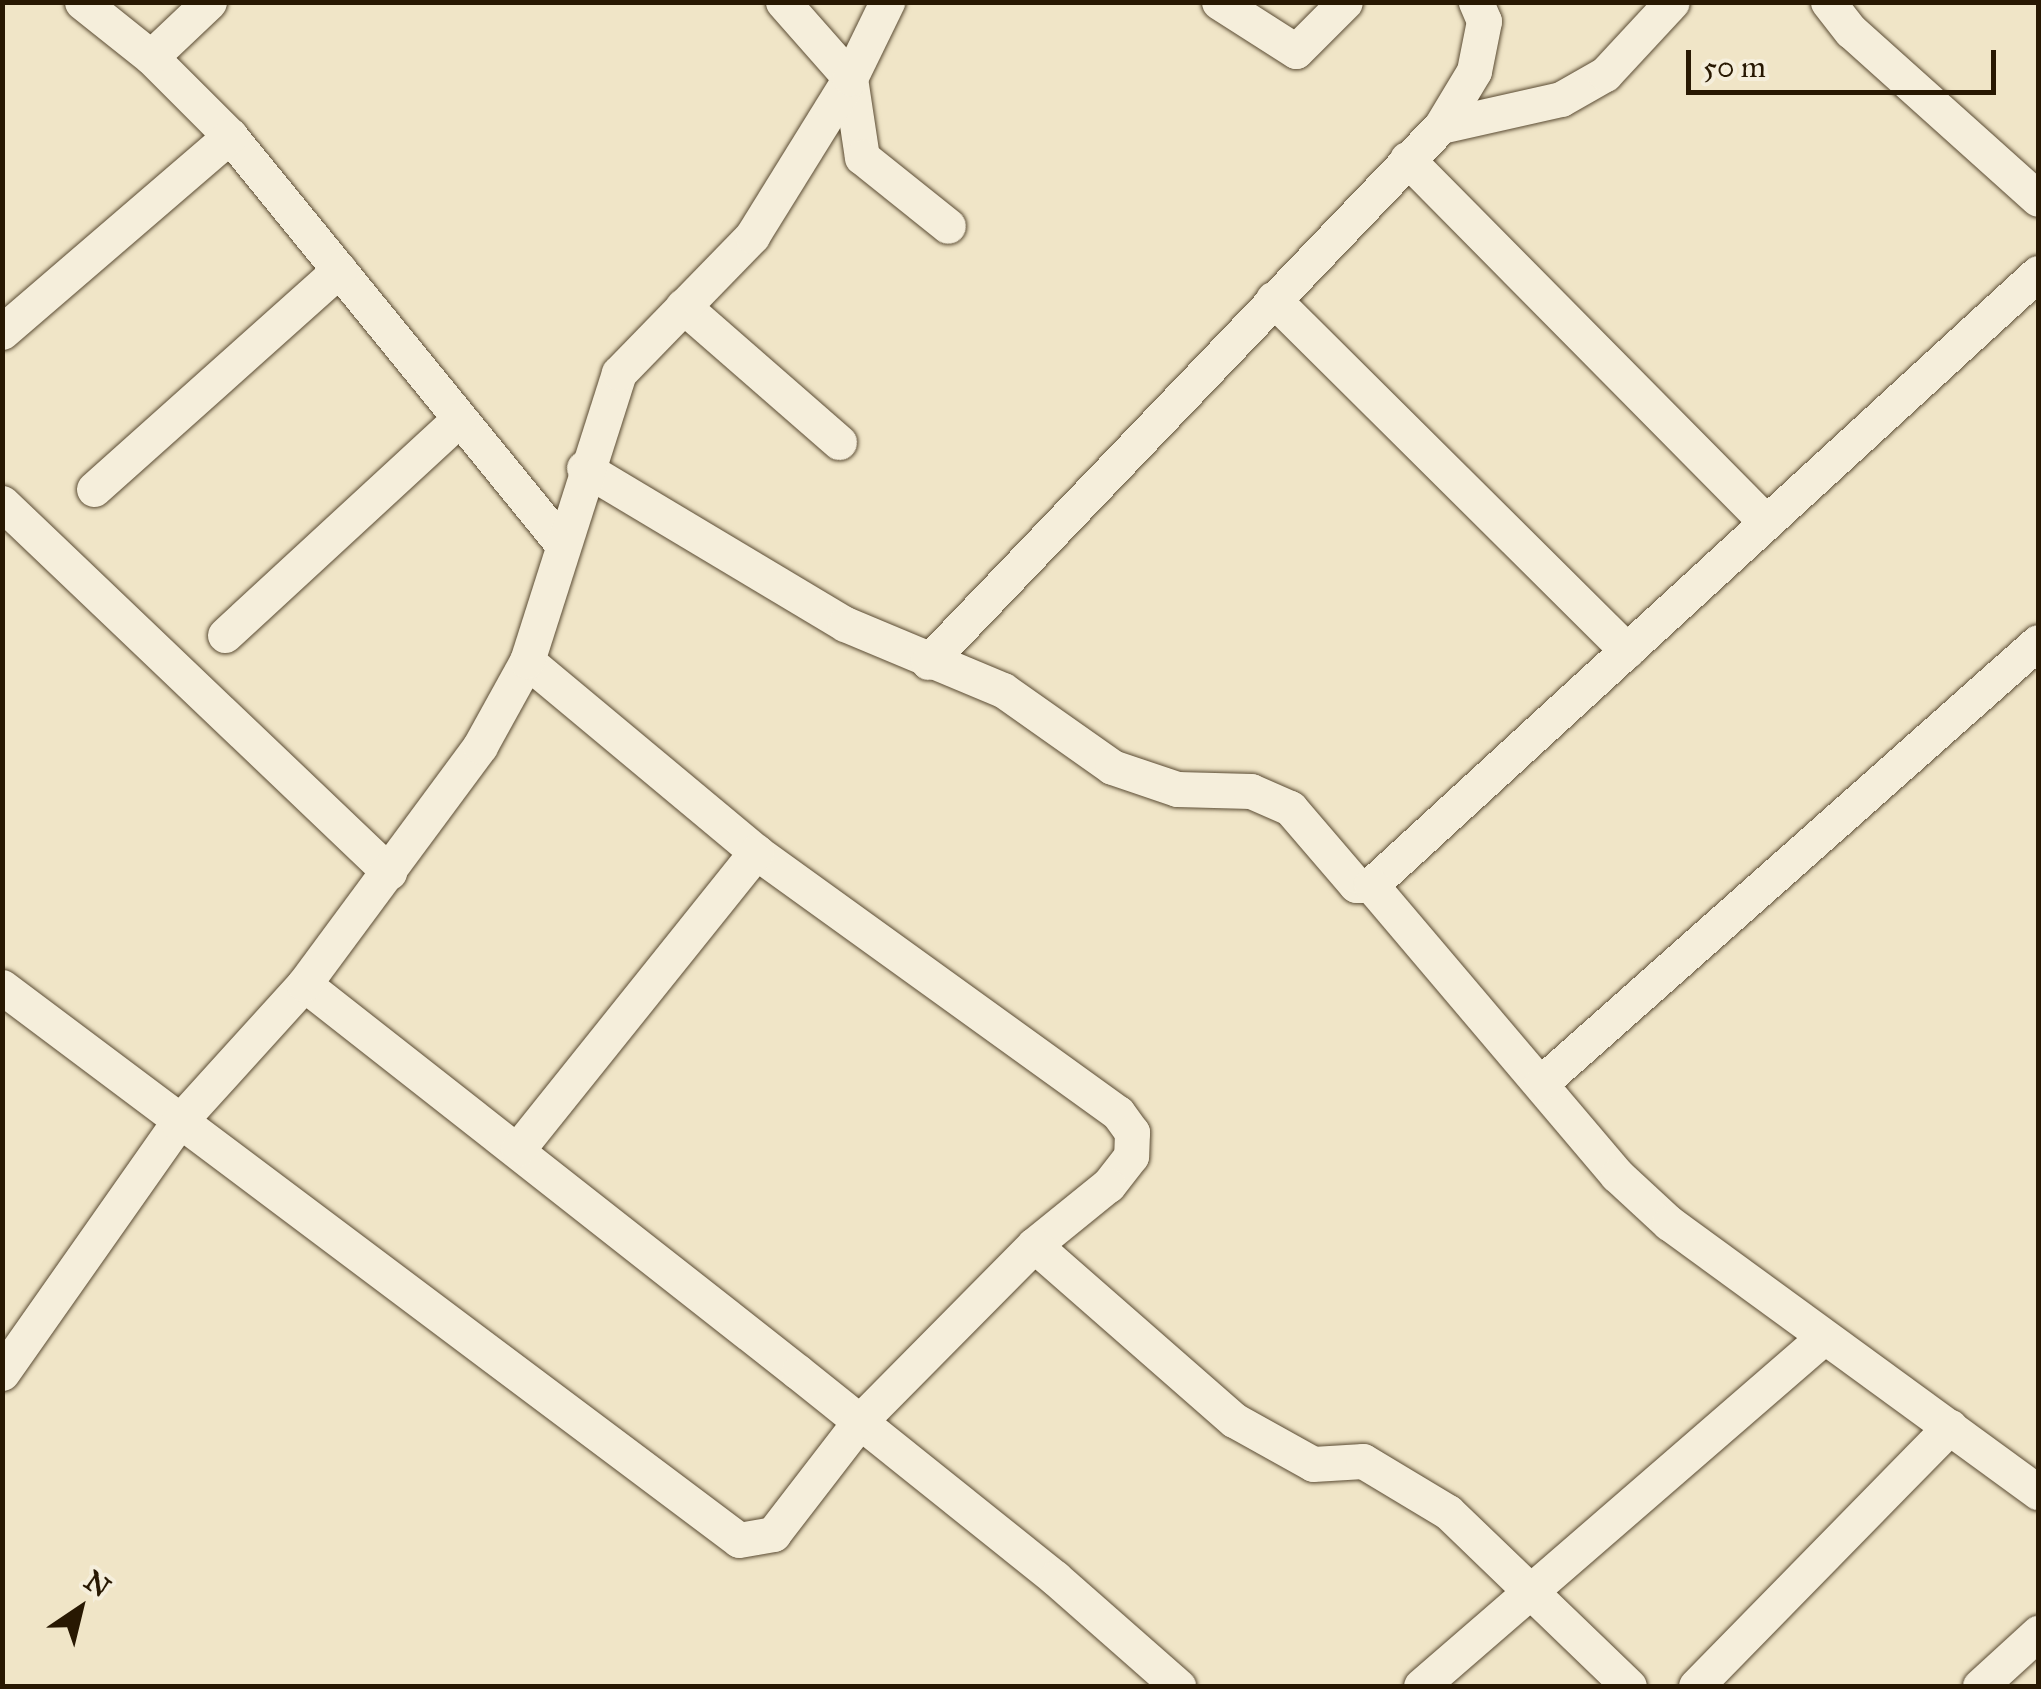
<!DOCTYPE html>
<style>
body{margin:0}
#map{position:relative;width:2041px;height:1689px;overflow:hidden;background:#f0e5c7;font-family:"IM FELL Great Primer",serif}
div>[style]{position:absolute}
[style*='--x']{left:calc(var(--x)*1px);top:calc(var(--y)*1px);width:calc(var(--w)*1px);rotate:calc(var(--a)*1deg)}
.roads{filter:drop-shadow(0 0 2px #5a4b33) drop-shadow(0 0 2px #5a4b33)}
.street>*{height:35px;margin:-17.5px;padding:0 17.5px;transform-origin:17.5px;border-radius:17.5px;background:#f5eedb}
span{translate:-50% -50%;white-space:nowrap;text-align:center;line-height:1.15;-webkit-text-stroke:8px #f5eedb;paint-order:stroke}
.frame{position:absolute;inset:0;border:5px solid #281802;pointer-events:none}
.north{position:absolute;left:30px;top:1559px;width:100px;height:100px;-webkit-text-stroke:8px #f5eedb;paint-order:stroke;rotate:35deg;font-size:28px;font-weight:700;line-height:40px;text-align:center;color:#281802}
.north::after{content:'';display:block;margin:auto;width:35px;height:45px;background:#281802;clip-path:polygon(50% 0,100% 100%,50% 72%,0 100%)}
.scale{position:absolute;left:1686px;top:50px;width:310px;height:45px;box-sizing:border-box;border:5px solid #281802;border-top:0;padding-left:12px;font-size:30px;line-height:35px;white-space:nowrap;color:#281802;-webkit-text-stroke:8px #f5eedb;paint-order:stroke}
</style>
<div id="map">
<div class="roads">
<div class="street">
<div style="--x:82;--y:2;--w:88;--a:38.6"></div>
<div style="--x:151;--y:57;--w:112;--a:45"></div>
<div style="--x:230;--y:136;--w:527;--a:50.85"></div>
<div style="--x:783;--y:2;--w:101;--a:48.6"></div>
<div style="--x:850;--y:78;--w:80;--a:81.4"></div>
<div style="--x:862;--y:157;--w:110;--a:38.7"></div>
<div style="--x:1219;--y:2;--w:91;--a:32.5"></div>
<div style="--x:1296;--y:51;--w:69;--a:-45"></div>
<div style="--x:1828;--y:2;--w:37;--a:52"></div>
<div style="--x:1851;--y:31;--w:251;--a:41.9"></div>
<div style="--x:151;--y:57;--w:80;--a:-43.5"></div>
<div style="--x:1441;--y:126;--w:123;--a:-12.7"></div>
<div style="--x:1561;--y:99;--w:51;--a:-29.6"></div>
<div style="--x:1605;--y:74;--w:98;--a:-47.1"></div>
<div style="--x:1407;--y:159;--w:511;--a:45.32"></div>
<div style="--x:1273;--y:299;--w:499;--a:44.8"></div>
<div style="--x:683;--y:306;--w:207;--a:41.1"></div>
<div style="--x:2;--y:332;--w:301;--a:-40.7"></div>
<div style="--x:584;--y:468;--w:304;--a:30.9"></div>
<div style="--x:845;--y:624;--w:171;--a:22.7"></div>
<div style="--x:1003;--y:690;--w:133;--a:35.2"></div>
<div style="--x:1112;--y:767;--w:69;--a:18.7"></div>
<div style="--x:1177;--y:789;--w:74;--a:1.5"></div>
<div style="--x:1251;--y:791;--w:43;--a:23.6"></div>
<div style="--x:1290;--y:808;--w:101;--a:49.4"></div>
<div style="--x:1356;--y:885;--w:15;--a:0"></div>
<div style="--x:1371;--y:885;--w:905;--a:-42.54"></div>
<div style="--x:94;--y:489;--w:329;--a:-41.8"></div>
<div style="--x:2;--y:503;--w:535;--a:43.64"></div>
<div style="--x:225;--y:635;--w:318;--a:-42.7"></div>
<div style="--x:527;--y:661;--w:298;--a:39.8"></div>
<div style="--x:756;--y:852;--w:446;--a:35.8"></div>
<div style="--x:1118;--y:1113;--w:24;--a:54"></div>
<div style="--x:1132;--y:1132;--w:24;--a:92"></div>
<div style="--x:1131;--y:1156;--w:37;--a:128"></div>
<div style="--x:1108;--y:1185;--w:95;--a:141"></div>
<div style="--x:928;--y:662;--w:742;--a:-46.26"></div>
<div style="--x:1441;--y:126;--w:64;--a:-59"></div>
<div style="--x:1474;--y:71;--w:51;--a:-78.7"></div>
<div style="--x:1484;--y:21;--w:21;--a:-113"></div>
<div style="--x:1371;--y:885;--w:380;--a:49.7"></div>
<div style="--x:1617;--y:1175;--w:71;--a:42.7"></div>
<div style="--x:1669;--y:1223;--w:457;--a:36.1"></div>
<div style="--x:304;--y:984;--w:628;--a:38.15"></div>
<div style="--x:798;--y:1372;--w:329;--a:38.7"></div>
<div style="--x:1055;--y:1578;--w:164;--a:41.3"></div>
<div style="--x:2;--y:987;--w:921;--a:36.88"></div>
<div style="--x:739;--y:1540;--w:35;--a:-10"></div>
<div style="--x:773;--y:1534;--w:143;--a:-52.4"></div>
<div style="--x:860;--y:1421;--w:247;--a:-45.3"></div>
<div style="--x:1034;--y:1245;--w:266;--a:41.2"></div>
<div style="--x:1234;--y:1420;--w:90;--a:29.1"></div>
<div style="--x:1313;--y:1464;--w:50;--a:-3.4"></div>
<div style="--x:1363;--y:1461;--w:99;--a:31"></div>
<div style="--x:1448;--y:1512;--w:251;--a:43.9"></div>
<div style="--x:1541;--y:1083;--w:664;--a:-41.58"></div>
<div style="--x:518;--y:1149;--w:381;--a:-51.3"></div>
<div style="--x:2;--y:1373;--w:306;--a:-54.9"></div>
<div style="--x:178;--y:1123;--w:188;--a:-47.8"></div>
<div style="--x:304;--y:984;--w:296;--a:-53.5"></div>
<div style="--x:480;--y:746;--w:97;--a:-61.1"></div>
<div style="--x:527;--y:661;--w:302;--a:-72.3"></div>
<div style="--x:619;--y:373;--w:191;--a:-45.8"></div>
<div style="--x:752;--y:236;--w:186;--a:-58.2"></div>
<div style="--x:850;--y:78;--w:85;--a:-64"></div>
<div style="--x:1421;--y:1686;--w:533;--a:-40.89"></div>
<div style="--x:1696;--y:1686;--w:363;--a:-45.6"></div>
<div style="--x:1980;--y:1686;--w:79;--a:-42.4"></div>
</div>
</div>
<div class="frame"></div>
<div class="north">N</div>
<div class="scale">50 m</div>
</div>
